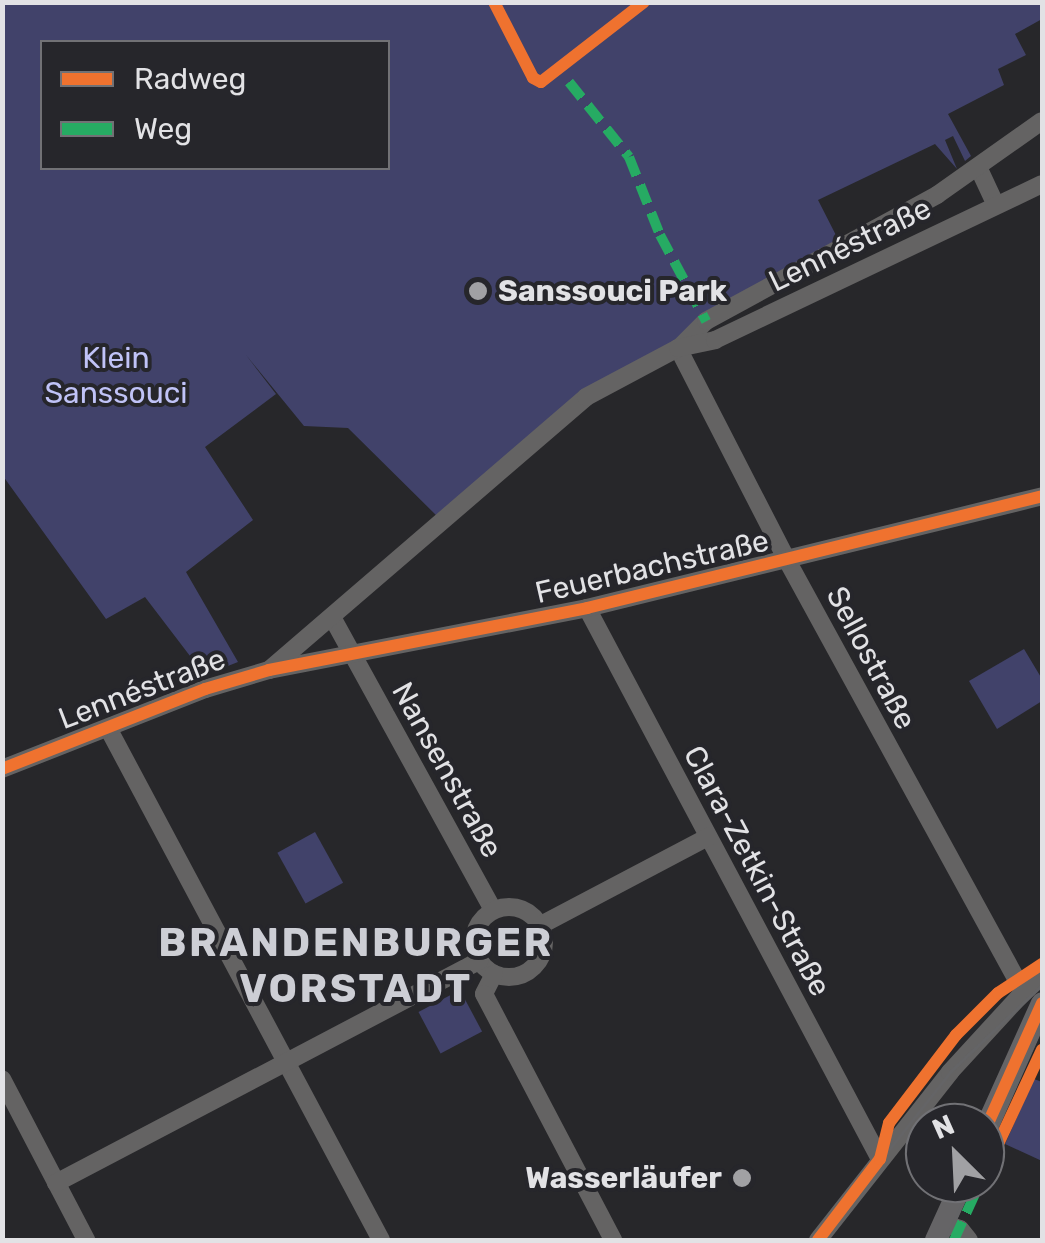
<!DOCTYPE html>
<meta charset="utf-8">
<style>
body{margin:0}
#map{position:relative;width:1045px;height:1243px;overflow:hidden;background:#27272a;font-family:Rubik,sans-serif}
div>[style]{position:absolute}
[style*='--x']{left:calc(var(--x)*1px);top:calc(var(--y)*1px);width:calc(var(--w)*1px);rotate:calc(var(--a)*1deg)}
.green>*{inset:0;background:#41426a;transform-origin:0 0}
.minor>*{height:18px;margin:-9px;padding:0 9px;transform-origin:9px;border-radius:9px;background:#646363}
.minor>.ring{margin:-9px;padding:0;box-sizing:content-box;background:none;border:18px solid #646363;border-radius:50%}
.major>*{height:22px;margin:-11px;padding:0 11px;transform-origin:11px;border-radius:11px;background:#656466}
.tram>*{height:2.5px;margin:-1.25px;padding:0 1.25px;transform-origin:1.25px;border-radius:1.25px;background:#646466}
.quiet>*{height:10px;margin-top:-5px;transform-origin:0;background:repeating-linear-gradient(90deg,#26ab63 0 20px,transparent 0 30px)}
.cycleway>*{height:12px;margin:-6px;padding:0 6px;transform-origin:6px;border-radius:6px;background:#ef722f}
.dots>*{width:28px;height:28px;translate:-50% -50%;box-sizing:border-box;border:5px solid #26262b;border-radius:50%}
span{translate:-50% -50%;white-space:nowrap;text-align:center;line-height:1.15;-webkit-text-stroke:8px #26262b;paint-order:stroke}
.street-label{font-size:30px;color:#e2e2e5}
.poi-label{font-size:30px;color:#e2e2e5;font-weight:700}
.left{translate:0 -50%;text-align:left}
.right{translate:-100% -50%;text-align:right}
.park-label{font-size:30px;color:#c0c3f7}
.district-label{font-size:40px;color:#cdced5;font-weight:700;letter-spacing:2.5px}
.frame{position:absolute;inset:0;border:5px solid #e2e2e5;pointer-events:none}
.legend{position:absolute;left:40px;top:40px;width:350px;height:130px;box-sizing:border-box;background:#26262b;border:2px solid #717175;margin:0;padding:12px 18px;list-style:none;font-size:30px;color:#e2e2e5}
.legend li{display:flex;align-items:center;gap:20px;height:50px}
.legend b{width:50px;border:2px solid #717175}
.north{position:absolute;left:905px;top:1103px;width:100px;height:100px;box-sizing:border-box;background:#26262b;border:2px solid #717175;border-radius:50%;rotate:336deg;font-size:28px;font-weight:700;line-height:40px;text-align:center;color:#e2e2e5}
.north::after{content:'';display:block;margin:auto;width:35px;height:45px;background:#a1a1a4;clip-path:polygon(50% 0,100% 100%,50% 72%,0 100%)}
</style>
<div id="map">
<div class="green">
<div style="clip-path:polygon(evenodd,3px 3px,1042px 3px,1042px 19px,1015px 34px,1026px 55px,998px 69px,1004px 85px,948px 114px,971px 156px,965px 161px,953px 136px,945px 140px,957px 169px,935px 144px,818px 200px,842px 247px,586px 397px,441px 520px,348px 428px,304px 426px,246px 355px,276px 394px,205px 447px,253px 520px,186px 572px,238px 662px,200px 677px,190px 656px,145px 597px,106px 619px,3px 476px,3px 3px,42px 42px,388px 42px,388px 168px,42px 168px,42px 42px)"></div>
<div style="clip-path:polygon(1024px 649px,1042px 679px,1042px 701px,997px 729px,969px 681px)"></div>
<div style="left:315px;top:832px;width:58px;height:43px;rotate:61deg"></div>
<div style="left:460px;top:990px;width:47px;height:47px;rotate:62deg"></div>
<div style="clip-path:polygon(1034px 1079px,1042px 1082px,1042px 1161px,1005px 1144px)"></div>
</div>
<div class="minor">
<div style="--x:979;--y:169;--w:40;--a:65"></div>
<div style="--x:678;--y:348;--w:241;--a:62.8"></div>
<div style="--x:788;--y:562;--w:488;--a:61.3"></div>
<div style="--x:679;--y:348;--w:38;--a:-45"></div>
<div style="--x:706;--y:321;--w:263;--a:-28.6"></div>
<div style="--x:937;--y:195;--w:128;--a:-35.2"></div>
<div style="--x:587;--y:608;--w:624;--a:62"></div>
<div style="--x:332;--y:617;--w:334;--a:61.2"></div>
<div style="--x:269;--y:670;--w:324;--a:-11"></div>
<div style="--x:587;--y:608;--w:469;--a:-13.8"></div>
<div style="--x:108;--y:728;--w:580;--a:61.93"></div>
<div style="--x:2;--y:769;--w:218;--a:-21.5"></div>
<div style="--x:205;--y:689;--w:67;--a:-16.5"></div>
<div style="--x:269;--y:670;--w:418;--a:-40.7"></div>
<div style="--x:586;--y:397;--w:104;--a:-28"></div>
<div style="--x:678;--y:348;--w:38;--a:-12"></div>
<div style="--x:715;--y:340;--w:362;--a:-25.5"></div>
<div class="ring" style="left:474px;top:907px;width:52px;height:52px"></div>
<div style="--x:541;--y:925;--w:189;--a:-27.8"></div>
<div style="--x:494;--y:974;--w:22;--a:117"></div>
<div style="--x:484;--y:994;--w:278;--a:62.3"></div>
<div style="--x:2;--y:1079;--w:182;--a:62.4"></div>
<div style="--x:56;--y:1183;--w:478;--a:-27.7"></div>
<div style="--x:944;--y:1223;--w:17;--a:21"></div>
<div style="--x:960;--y:1229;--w:14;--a:51"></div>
<div style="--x:818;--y:1240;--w:214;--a:-51.8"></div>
<div style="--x:950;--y:1072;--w:136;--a:-47.4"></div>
</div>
<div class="major">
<div style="--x:985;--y:1130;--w:139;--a:-65.8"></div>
<div style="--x:936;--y:1240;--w:63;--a:-65.5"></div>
</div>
<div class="tram">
<div style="--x:985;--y:1154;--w:140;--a:-66"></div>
<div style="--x:818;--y:1240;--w:214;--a:-51.8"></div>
<div style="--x:950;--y:1072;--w:127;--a:-43.4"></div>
<div style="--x:945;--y:1240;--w:63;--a:-64.7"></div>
</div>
<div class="quiet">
<div style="--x:569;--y:82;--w:96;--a:51.3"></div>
<div style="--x:629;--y:157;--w:84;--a:68.3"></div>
<div style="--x:660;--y:235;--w:98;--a:61.9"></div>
<div style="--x:954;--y:1240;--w:63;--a:-65.5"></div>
</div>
<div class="cycleway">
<div style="--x:494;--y:2;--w:85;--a:62.8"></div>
<div style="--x:533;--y:78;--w:9;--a:27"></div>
<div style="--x:541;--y:82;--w:130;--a:-37.8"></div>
<div style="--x:2;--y:769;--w:218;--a:-21.5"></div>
<div style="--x:205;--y:689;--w:67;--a:-16.5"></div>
<div style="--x:269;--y:670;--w:324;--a:-11"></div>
<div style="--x:587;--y:608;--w:469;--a:-13.8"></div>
<div style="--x:985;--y:1130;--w:139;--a:-65.8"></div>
<div style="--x:985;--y:1172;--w:135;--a:-65"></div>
<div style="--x:818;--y:1240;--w:102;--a:-52.6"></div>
<div style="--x:880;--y:1159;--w:37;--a:-76"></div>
<div style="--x:889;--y:1123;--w:111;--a:-52.7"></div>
<div style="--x:956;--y:1035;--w:59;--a:-45"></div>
<div style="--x:998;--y:993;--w:53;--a:-33.4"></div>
</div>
<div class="dots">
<div style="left:478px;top:291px;background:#a1a1a4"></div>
<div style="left:742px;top:1178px;background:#a1a1a4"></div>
</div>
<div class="street-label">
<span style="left:850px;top:245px;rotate:-26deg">Lennéstraße</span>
<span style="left:652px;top:567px;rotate:-13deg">Feuerbachstraße</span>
<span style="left:871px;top:658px;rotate:62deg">Sellostraße</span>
<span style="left:142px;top:689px;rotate:-21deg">Lennéstraße</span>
<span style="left:447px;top:770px;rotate:61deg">Nansenstraße</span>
<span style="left:757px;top:871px;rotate:62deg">Clara-Zetkin-Straße</span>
</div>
<div class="poi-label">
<span class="left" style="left:498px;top:291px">Sanssouci Park</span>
<span class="right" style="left:722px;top:1178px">Wasserläufer</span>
</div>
<div class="park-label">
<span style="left:116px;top:375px">Klein<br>Sanssouci</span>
</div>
<div class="district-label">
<span style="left:356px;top:966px">BRANDENBURGER<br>VORSTADT</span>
</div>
<div class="frame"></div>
<ul class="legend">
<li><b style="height:12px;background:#ef722f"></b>Radweg</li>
<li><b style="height:12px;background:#26ab63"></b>Weg</li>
</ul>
<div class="north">N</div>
</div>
